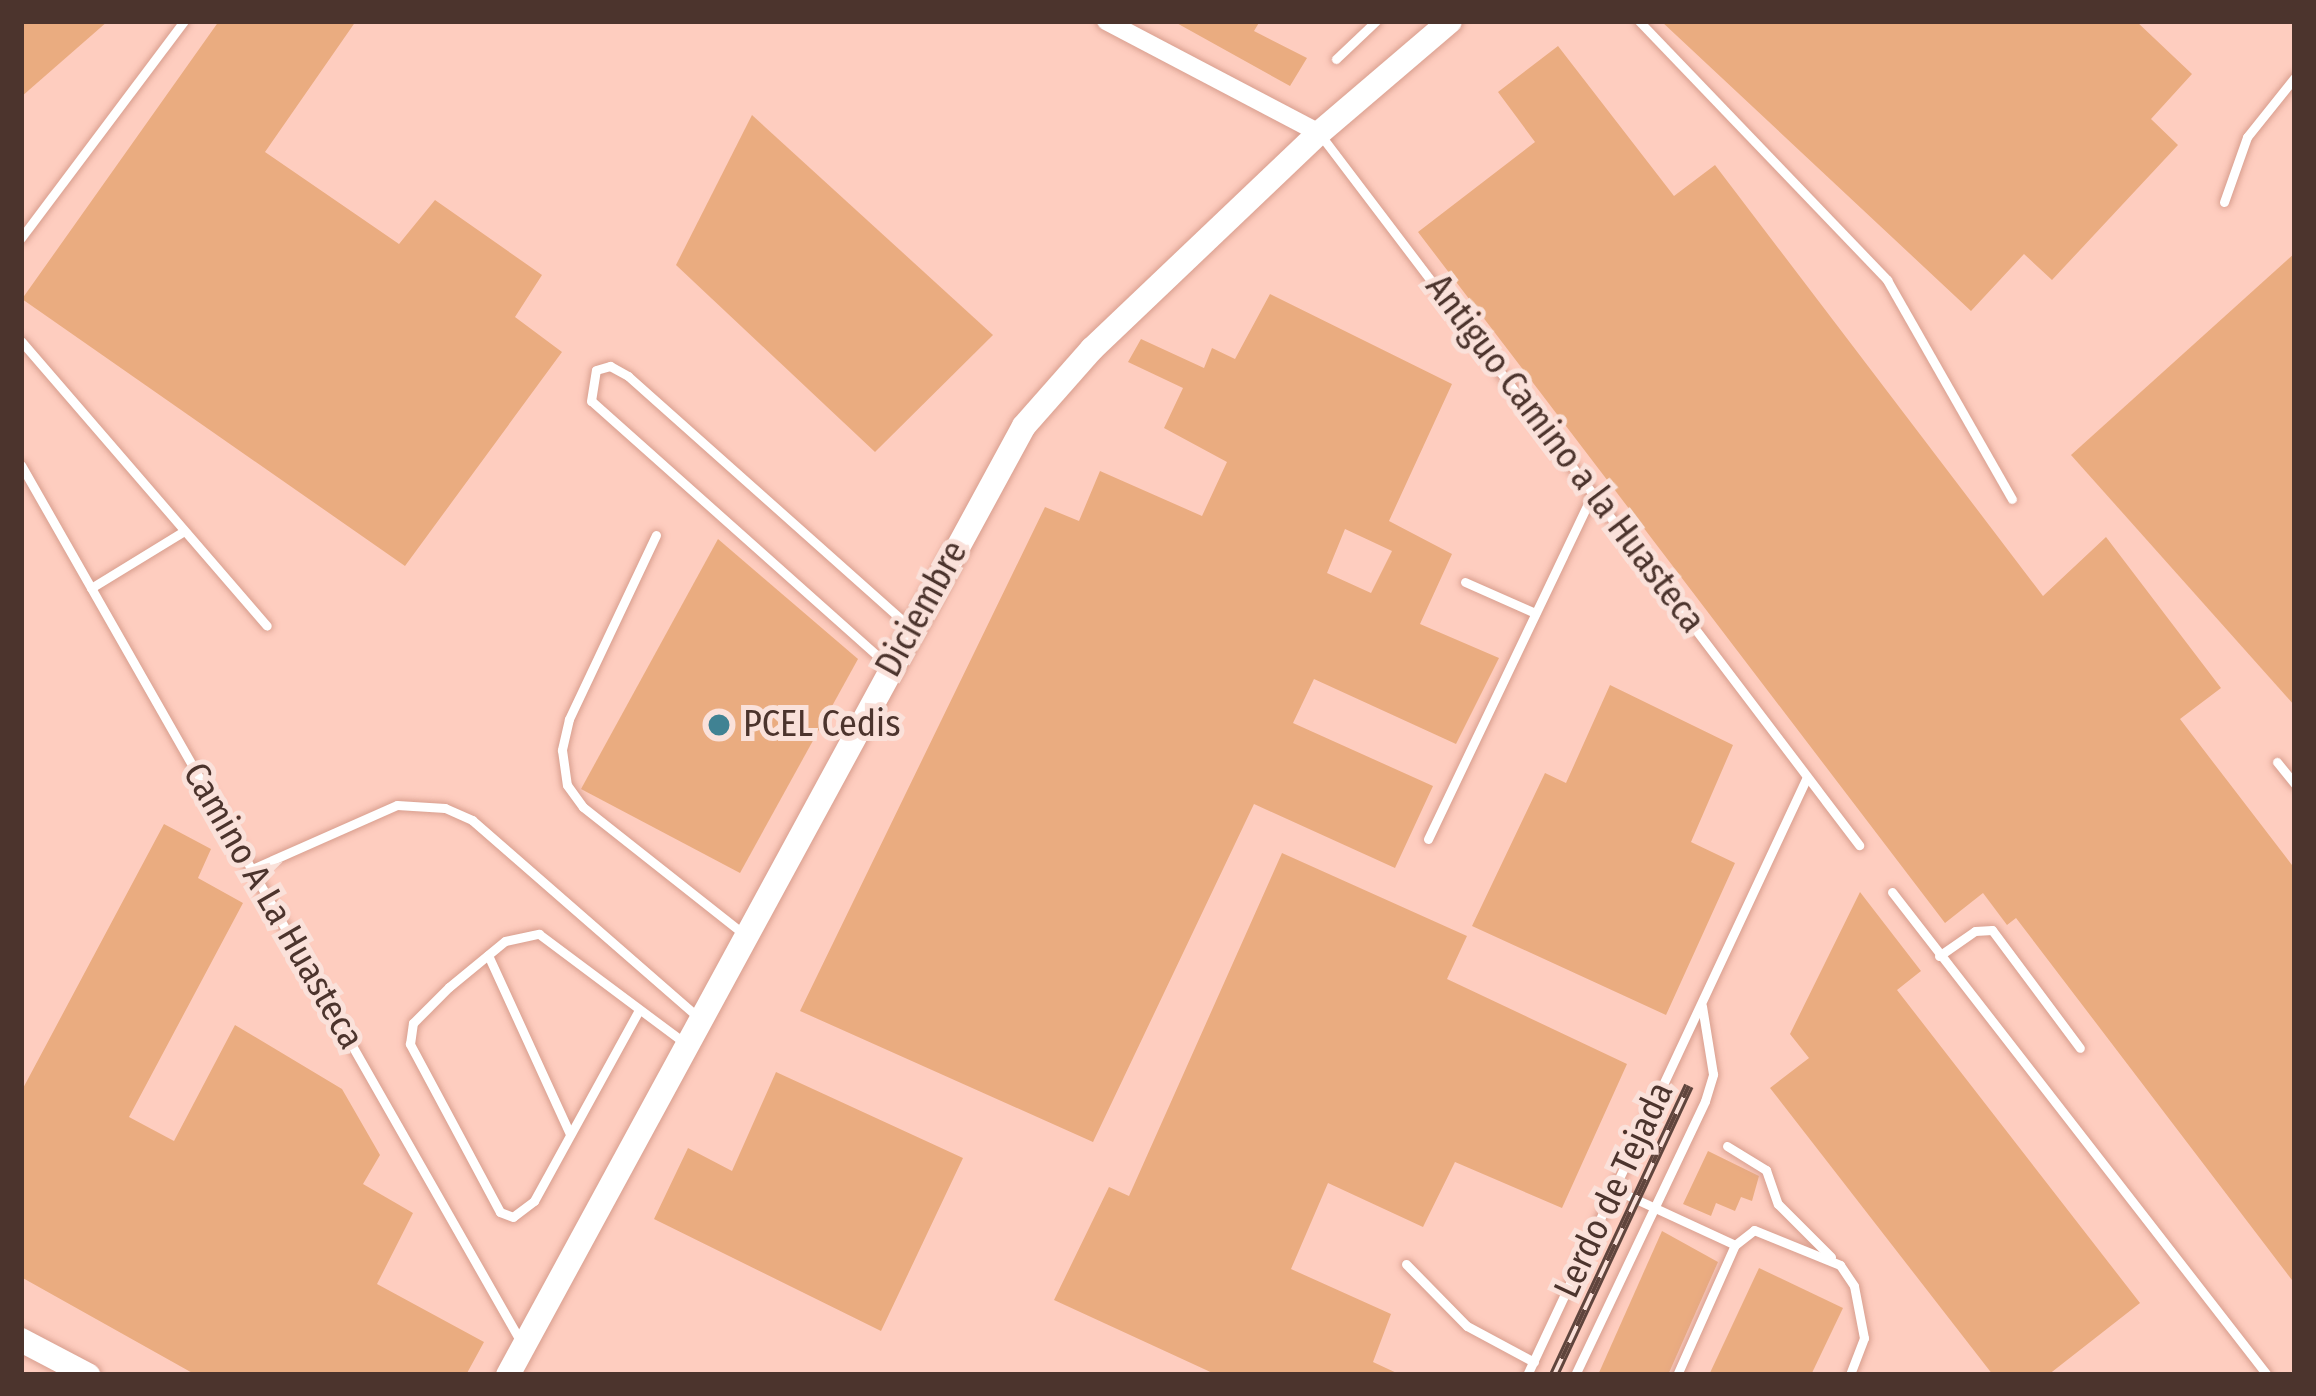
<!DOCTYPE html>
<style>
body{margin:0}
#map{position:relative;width:2316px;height:1396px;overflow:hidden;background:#fecdbf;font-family:"Fira Sans Condensed",sans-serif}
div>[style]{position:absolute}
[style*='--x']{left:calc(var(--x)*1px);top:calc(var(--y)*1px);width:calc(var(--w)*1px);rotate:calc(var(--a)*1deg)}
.building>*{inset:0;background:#eaac80}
.roads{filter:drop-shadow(0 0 3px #d89e8e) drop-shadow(0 0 3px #d89e8e)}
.service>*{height:9px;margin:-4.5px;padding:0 4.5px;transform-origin:4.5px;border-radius:4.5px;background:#fff}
.minor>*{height:18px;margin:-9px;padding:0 9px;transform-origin:9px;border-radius:9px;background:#fff}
.tertiary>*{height:24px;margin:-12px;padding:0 12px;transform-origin:12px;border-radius:12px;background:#fff}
.rail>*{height:10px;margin-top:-5px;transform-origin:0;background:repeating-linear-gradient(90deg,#fae1da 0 18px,#60453d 0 36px);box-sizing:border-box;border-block:3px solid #60453d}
.dots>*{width:33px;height:33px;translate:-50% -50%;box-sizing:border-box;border:6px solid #fae1da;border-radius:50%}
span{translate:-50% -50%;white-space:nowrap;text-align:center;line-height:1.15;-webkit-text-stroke:10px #fae1da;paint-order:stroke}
.street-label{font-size:36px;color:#4c342d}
.poi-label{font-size:36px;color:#4c342d}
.left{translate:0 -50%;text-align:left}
.frame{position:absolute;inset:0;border:24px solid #4c342d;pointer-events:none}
</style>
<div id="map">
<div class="building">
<div style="clip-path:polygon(21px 21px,108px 21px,21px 97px)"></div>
<div style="clip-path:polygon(219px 21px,356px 21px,265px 152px,399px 244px,435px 200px,542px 275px,515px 317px,562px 352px,405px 566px,22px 299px)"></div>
<div style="clip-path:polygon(1173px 21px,1260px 21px,1254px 31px,1307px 58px,1290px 86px)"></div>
<div style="clip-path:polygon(1661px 21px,2136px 21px,2192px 74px,2151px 119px,2178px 145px,2052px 280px,2024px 254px,1971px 311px)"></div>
<div style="clip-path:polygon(1558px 46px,1674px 196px,1715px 165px,2043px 596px,2106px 537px,2221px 688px,2180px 719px,2295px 869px,2295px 1284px,2016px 918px,2007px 925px,1983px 893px,1945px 923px,1418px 232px,1535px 142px,1498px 92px)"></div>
<div style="clip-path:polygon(752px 115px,993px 335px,875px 452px,676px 265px)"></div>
<div style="clip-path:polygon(2295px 253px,2295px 706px,2071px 455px)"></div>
<div style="clip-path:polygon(evenodd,1270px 294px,1452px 384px,1389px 521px,1452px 554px,1420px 624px,1499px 658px,1456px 744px,1314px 679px,1293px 723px,1433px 786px,1395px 868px,1254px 804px,1093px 1142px,800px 1011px,1045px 507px,1079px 521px,1100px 471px,1202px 516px,1227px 462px,1164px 428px,1183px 388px,1128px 362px,1141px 339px,1204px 368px,1212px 348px,1235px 359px,1270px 294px,1345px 529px,1392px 551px,1371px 593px,1327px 573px,1345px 529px)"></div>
<div style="clip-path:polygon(718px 539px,858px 659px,740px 873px,581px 789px)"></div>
<div style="clip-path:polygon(1610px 685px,1733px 745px,1691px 842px,1735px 863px,1666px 1015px,1472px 926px,1545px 773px,1566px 783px)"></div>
<div style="clip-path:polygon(164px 824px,211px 849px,198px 878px,243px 903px,129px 1117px,174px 1141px,235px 1025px,342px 1089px,380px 1155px,363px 1184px,413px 1213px,377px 1284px,484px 1342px,466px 1375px,196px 1375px,21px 1277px,21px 1092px)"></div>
<div style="clip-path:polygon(1282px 853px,1467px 936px,1447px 979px,1627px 1064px,1562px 1208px,1455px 1162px,1423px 1227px,1328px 1183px,1291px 1269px,1391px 1314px,1373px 1362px,1401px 1375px,1217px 1375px,1054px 1300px,1109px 1187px,1129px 1196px)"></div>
<div style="clip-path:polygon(1860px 892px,1921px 971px,1897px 990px,2140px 1303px,2048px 1375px,1993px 1375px,1770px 1088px,1809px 1058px,1790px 1034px)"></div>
<div style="clip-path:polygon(776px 1072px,963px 1158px,881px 1331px,654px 1219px,688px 1148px,732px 1171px)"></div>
<div style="clip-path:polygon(1708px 1151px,1759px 1176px,1752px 1201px,1741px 1197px,1735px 1211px,1716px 1203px,1711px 1216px,1683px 1204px)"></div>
<div style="clip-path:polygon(1662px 1231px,1718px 1262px,1668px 1375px,1598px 1375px)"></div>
<div style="clip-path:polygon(1759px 1268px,1843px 1308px,1811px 1375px,1709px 1375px)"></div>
</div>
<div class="roads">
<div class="service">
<div style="--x:1639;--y:21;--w:359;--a:46.2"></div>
<div style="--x:1887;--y:280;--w:252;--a:60.3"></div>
<div style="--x:1336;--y:59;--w:55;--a:-43.5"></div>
<div style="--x:1319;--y:133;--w:894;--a:52.82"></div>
<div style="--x:2224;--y:202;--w:69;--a:-70.5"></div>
<div style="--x:2247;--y:137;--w:77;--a:-51.3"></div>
<div style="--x:21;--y:238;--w:271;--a:-53.1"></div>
<div style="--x:21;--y:341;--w:376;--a:49.2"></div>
<div style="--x:21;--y:465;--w:1010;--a:60.31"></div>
<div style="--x:656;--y:535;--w:204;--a:115.3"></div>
<div style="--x:569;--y:719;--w:32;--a:103"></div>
<div style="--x:562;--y:750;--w:35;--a:82"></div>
<div style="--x:567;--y:785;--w:27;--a:54"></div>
<div style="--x:583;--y:807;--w:206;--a:38.3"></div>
<div style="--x:1465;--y:582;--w:77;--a:23.9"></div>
<div style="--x:91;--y:588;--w:109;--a:-31.5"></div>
<div style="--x:890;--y:667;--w:400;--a:-138.3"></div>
<div style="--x:591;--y:401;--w:31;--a:-81"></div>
<div style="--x:596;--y:370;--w:15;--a:-16"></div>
<div style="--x:610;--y:366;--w:21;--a:29"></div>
<div style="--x:628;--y:376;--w:378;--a:41.7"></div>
<div style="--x:2277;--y:762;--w:28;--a:51"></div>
<div style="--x:1428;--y:839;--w:383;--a:-64.5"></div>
<div style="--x:252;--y:869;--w:158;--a:-23.8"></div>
<div style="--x:397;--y:805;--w:48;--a:3.6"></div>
<div style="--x:445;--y:808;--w:30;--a:24"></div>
<div style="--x:472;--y:820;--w:303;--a:41.1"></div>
<div style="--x:1892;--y:892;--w:611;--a:52.17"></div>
<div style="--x:488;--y:955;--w:197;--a:65.4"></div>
<div style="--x:1939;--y:956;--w:44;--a:-34.8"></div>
<div style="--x:1975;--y:931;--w:17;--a:-3"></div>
<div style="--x:1992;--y:930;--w:147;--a:53.3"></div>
<div style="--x:639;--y:1010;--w:218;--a:118.8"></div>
<div style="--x:534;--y:1201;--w:26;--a:143"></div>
<div style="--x:513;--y:1217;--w:14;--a:-159"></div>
<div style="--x:500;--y:1212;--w:191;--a:-118.2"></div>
<div style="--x:410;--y:1044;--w:21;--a:-82"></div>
<div style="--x:413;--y:1023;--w:51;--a:-45"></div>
<div style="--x:449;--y:987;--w:72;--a:-39.4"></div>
<div style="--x:505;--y:941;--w:35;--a:-12"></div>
<div style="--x:539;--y:934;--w:184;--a:36.8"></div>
<div style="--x:1727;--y:1146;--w:46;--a:31.6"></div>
<div style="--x:1766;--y:1170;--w:36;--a:71"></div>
<div style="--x:1778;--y:1204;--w:75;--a:45"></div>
<div style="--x:1614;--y:1189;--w:133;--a:24.8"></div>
<div style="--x:1406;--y:1264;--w:87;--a:45.5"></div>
<div style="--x:1467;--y:1326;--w:76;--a:28.2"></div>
<div style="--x:1527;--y:1375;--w:660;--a:-64.91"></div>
<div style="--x:1575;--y:1375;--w:303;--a:-64.6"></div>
<div style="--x:1705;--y:1101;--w:28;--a:-73"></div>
<div style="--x:1713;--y:1074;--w:69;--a:-99.2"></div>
<div style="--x:1677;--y:1375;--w:142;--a:-66"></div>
<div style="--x:1735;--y:1245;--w:24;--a:-38"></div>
<div style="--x:1754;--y:1230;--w:93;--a:22.1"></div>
<div style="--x:1840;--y:1265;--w:25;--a:56"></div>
<div style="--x:1854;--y:1286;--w:53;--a:79.1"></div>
<div style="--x:1864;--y:1338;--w:40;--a:111"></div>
</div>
<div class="minor">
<div style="--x:1106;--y:21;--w:241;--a:27.7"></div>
</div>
<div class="tertiary">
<div style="--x:21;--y:1340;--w:76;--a:27.6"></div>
<div style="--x:508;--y:1375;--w:1080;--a:-61.47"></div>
<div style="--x:1024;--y:426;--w:103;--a:-48.6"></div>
<div style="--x:1092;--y:349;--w:313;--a:-43.6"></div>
<div style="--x:1319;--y:133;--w:172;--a:-40.5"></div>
</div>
</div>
<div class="rail">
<div style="--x:1554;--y:1375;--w:319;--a:-65"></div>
</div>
<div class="dots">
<div style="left:719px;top:725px;background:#408293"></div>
</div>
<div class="street-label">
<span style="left:1565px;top:454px;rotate:53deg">Antiguo Camino a la Huasteca</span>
<span style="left:922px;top:609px;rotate:-61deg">Diciembre</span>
<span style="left:273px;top:906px;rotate:60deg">Camino A La Huasteca</span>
<span style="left:1614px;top:1190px;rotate:-65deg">Lerdo de Tejada</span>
</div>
<div class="poi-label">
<span class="left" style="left:743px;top:725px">PCEL Cedis</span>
</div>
<div class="frame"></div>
</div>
